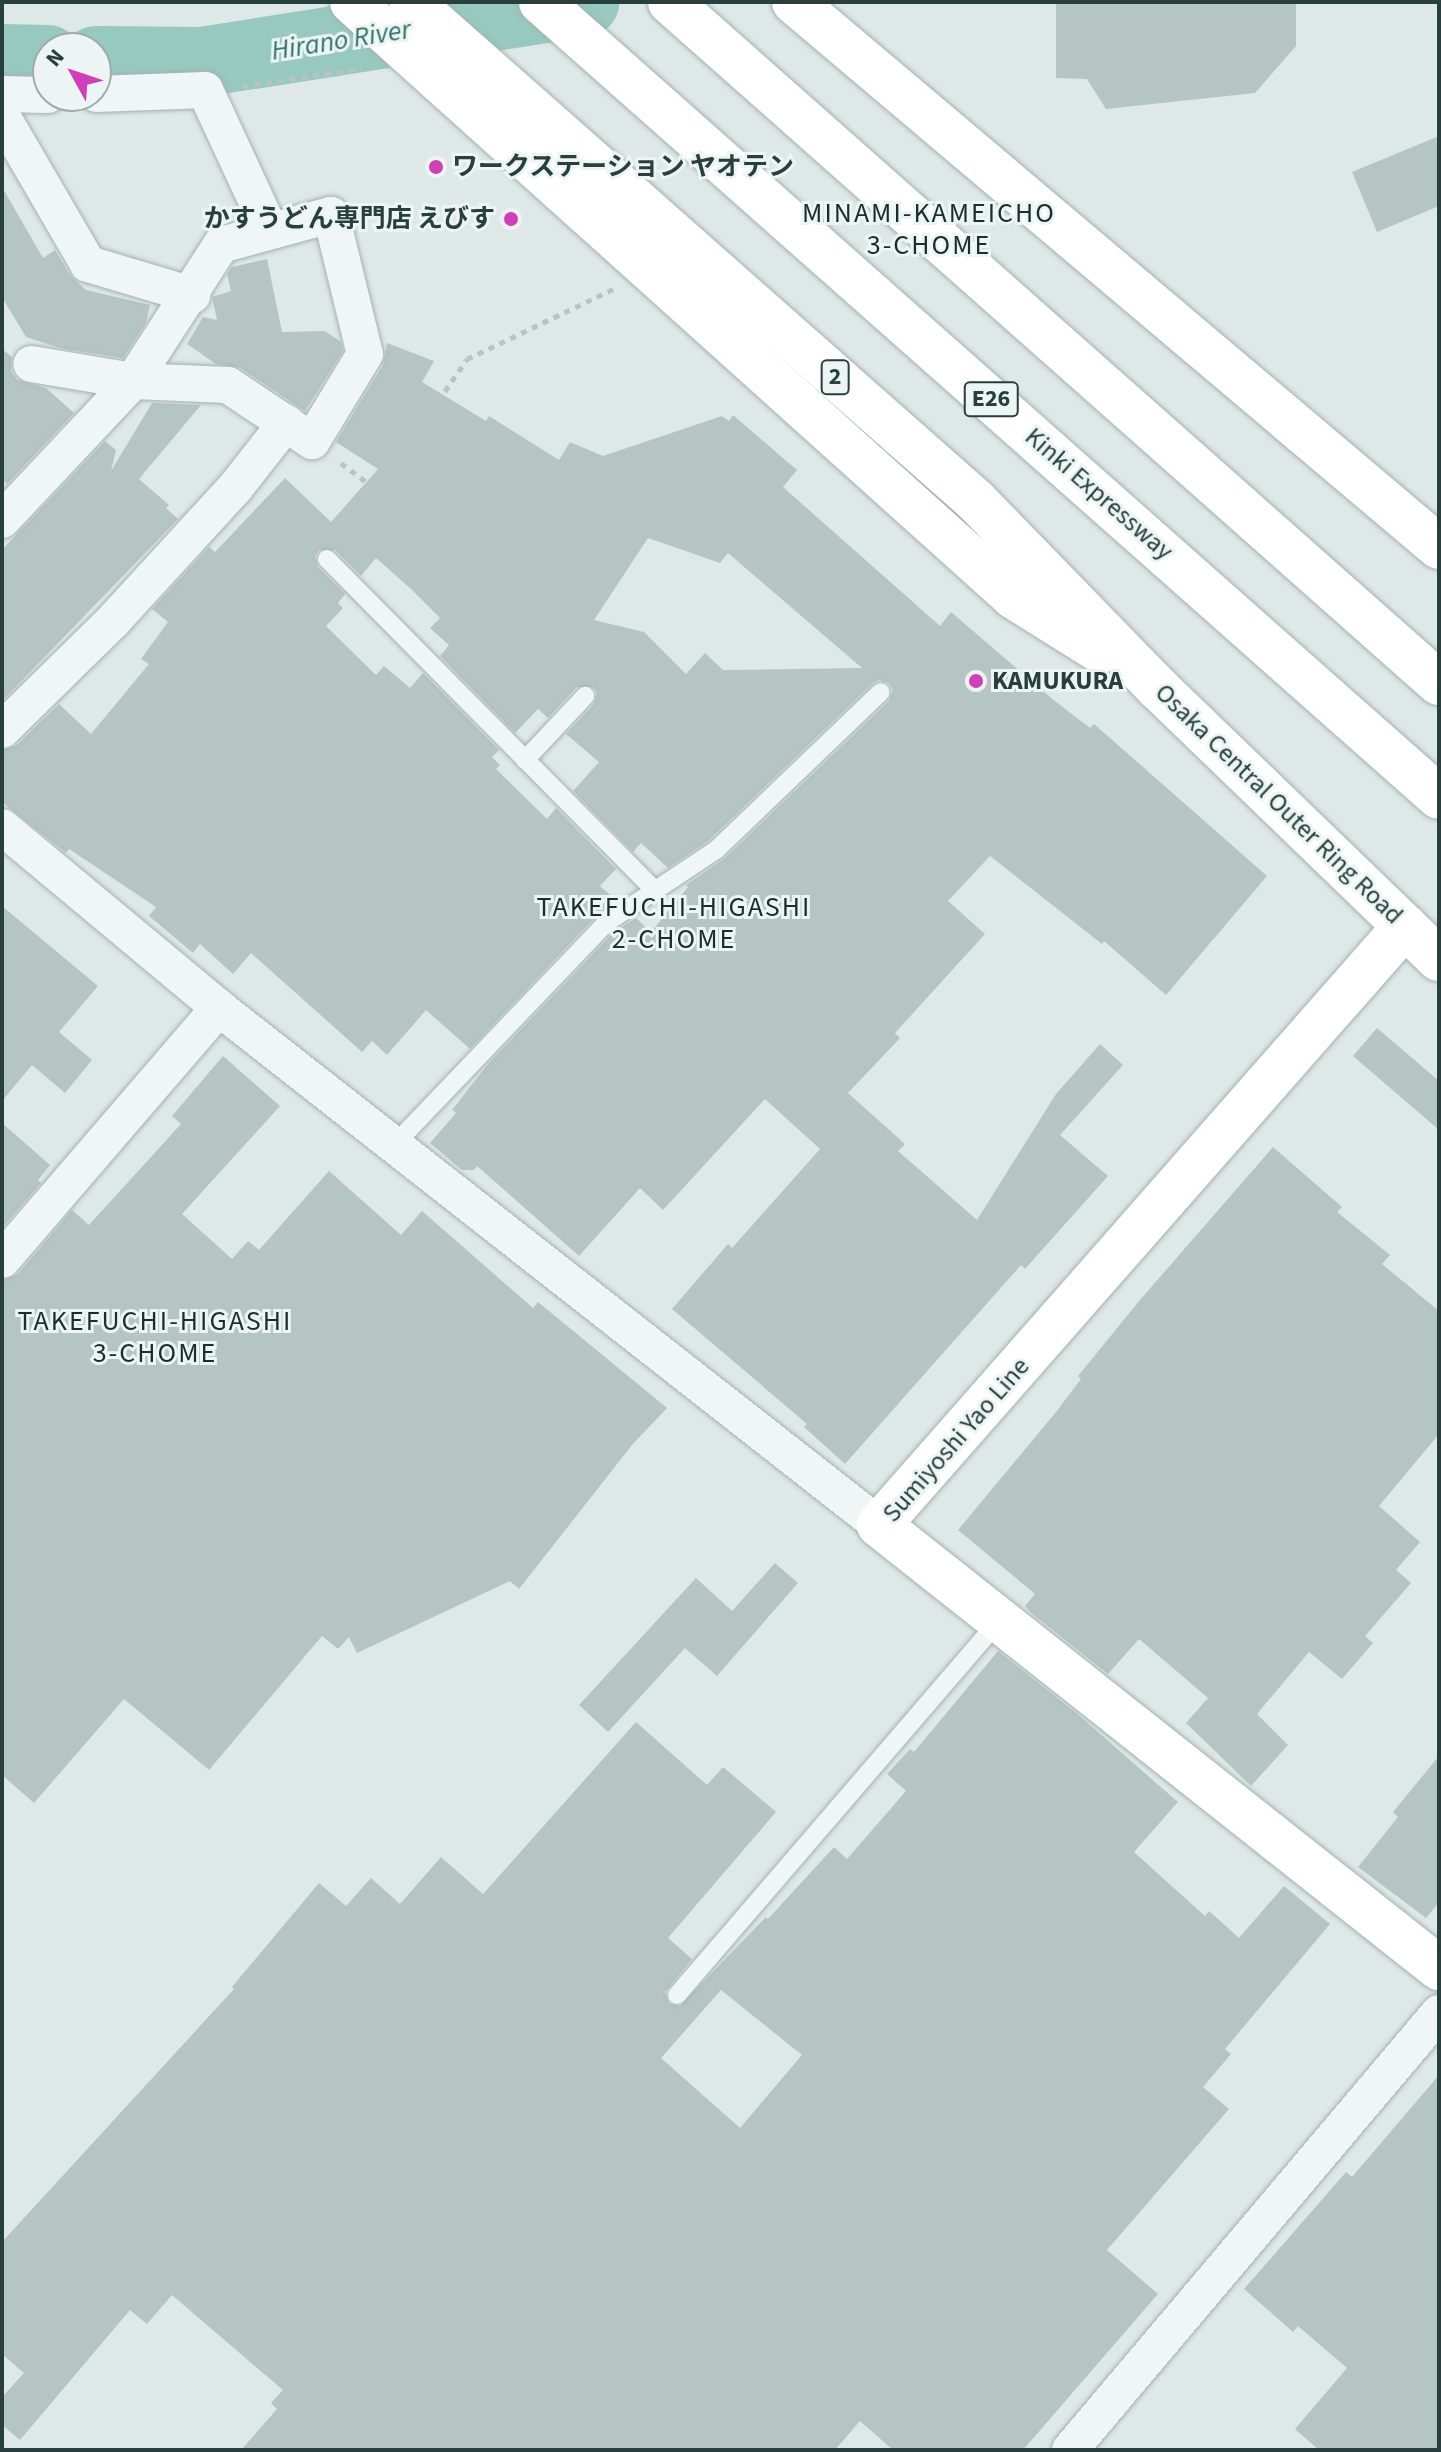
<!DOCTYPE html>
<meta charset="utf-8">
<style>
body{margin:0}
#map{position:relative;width:1441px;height:2452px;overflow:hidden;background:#dee8e7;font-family:"Source Sans 3","Noto Sans JP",sans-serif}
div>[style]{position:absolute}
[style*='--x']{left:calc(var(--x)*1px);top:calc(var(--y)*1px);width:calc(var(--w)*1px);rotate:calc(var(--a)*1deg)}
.river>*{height:70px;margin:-35px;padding:0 35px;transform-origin:35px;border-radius:35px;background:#97c9c0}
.building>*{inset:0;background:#b5c5c4}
.path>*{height:5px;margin-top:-2.5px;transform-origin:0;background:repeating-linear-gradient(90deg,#b8c3c2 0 6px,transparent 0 12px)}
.roads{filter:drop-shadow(0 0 2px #a3b2b1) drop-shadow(0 0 2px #a3b2b1)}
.lane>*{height:18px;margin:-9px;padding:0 9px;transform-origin:9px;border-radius:9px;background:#f0f6f6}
.street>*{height:36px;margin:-18px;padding:0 18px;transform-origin:18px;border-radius:18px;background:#f0f6f6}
.secondary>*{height:44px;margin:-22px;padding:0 22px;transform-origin:22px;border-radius:22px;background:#fff}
.primary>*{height:44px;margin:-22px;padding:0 22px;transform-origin:22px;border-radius:22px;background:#fff}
.highway>*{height:44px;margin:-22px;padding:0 22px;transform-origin:22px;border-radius:22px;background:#fff}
.dots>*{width:22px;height:22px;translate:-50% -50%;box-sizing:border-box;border:4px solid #edf5f4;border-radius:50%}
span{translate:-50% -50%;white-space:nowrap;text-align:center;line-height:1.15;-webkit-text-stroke:6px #edf5f4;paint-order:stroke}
.shield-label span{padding:2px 6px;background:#edf5f4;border:2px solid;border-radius:6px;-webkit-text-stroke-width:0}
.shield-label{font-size:24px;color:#273f3d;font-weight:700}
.poi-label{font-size:26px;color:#273f3d;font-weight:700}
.left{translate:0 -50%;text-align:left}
.right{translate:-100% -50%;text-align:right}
.street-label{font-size:26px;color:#273f3d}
.water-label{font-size:28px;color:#30736a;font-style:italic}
.neighbourhood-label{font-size:28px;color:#192f2f;letter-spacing:2px}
.frame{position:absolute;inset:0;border:4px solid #273f3d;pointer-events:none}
.north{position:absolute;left:32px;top:32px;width:80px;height:80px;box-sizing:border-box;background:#edf5f4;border:2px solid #9eacab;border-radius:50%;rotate:310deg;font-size:22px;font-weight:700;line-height:32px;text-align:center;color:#273f3d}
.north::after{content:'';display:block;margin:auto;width:28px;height:36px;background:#d13eb9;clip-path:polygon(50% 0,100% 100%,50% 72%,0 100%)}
</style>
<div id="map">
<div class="river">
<div style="--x:2;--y:59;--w:46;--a:1.2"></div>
<div style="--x:96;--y:61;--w:105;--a:0.5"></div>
<div style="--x:201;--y:62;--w:388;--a:-8.9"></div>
</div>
<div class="building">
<div style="clip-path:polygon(1056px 2px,1296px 2px,1296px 46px,1255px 93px,1106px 109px,1087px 79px,1056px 78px)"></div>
<div style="clip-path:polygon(1439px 136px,1439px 206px,1377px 232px,1352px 172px)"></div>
<div style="clip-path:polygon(2px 187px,43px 258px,55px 250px,70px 275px,86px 290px,150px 305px,146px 323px,123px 358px,60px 348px,26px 337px,2px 297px)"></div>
<div style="clip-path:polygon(267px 259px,282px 332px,325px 331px,341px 342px,343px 351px,305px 411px,240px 368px,216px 364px,187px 344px,203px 317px,217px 320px,212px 297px,231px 291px,227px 274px,232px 267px)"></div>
<div style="clip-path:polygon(evenodd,387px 343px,434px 361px,422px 382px,486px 421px,489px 416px,559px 460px,570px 442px,603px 456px,722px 416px,729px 421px,733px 415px,797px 470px,783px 487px,940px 626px,951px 612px,1051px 698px,1090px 728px,1094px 724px,1267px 876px,1166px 995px,1104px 941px,1102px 944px,990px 856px,948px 901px,985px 934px,895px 1033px,900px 1038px,848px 1093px,905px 1144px,898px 1151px,977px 1220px,1056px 1094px,1100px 1044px,1123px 1065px,1060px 1135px,1108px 1176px,1025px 1269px,1021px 1265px,845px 1464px,804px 1427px,807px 1424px,672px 1309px,728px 1244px,732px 1248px,820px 1149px,765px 1099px,663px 1210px,640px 1188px,579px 1256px,477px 1166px,474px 1170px,462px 1170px,430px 1143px,456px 1113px,452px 1110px,488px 1064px,614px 932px,636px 918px,651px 932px,688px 887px,686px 885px,724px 859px,889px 701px,893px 690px,889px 683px,879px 680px,873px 683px,708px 841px,668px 868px,641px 843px,633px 852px,573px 791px,599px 762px,566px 734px,594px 704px,597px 693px,593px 687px,577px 687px,548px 718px,538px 709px,515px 733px,440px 656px,449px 645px,430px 628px,440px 618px,411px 589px,376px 558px,361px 576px,335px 550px,319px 550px,315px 557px,318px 567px,345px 594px,338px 603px,343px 608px,326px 626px,376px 675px,384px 666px,410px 688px,423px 673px,499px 750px,492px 757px,500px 765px,496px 769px,547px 819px,556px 808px,616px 869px,600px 886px,617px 901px,598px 914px,470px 1049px,426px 1010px,387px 1055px,372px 1041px,362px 1052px,251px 953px,233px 974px,200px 944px,193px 953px,149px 916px,156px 907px,69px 849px,66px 853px,2px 802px,2px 750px,17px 745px,59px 704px,91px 734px,149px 664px,141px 659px,168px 622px,152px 609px,209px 547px,215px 552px,285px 478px,331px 522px,378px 469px,336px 442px,383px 365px,387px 343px,648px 538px,720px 563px,728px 553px,862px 668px,723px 670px,705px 653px,686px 674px,644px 632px,594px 620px,648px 538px)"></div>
<div style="clip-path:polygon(2px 349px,12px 357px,11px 371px,17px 380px,46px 388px,74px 413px,7px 484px,2px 479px)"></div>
<div style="clip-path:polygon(152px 403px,201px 405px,139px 479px,169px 505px,166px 508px,178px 519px,2px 701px,2px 550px,105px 441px,116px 450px,111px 471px)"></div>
<div style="clip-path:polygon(2px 906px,98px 986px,59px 1032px,92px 1060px,65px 1093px,32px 1065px,2px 1101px)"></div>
<div style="clip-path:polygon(1377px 1028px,1439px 1081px,1439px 1130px,1353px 1056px)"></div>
<div style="clip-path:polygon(223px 1056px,280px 1106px,182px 1214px,232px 1259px,248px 1241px,259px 1250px,329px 1171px,401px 1235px,422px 1211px,533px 1308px,538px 1302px,667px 1408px,632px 1445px,519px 1589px,510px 1581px,357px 1653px,349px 1637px,338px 1649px,322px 1636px,209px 1770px,124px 1699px,34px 1803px,2px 1775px,2px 1280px,18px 1274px,72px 1210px,89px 1225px,181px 1124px,172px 1116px)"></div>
<div style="clip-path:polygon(2px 1123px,50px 1165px,38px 1180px,41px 1183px,2px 1228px)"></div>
<div style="clip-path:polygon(1273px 1147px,1342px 1207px,1337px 1212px,1390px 1255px,1382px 1264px,1439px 1311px,1439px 1434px,1379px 1506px,1420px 1542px,1396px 1570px,1411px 1583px,1365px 1636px,1373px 1643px,1342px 1679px,1309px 1652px,1257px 1714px,1288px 1745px,1251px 1786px,1186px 1723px,1208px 1698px,1139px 1639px,1108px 1674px,1030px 1612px,1025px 1606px,1035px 1594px,958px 1530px,1056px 1412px,1081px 1379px,1078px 1376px,1140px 1300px)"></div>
<div style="clip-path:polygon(775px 1563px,798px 1583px,717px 1676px,685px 1648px,608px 1732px,579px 1705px,696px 1578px,732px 1611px)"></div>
<div style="clip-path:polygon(evenodd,998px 1651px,1075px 1712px,1178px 1802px,1134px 1852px,1205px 1916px,1209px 1911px,1239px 1938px,1284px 1886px,1330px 1924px,1225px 2049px,1231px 2054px,1203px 2087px,1229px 2109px,1107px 2250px,1158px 2294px,1023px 2450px,893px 2450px,860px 2421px,835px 2450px,241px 2450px,277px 2409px,271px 2403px,283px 2390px,172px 2295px,147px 2324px,130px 2310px,20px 2440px,2px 2425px,2px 2397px,24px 2373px,2px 2354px,2px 2242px,234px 1989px,232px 1987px,319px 1883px,346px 1906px,371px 1878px,400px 1904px,441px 1857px,483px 1894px,636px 1722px,707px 1785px,723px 1767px,776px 1812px,668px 1938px,692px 1959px,665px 1992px,669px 2004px,680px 2006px,766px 1917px,768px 1919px,834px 1847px,847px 1859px,906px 1791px,887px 1774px,910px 1749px,914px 1752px,998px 1651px,721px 1990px,802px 2055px,740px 2128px,661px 2058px,721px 1990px)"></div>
<div style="clip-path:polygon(1439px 1756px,1439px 1902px,1426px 1918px,1358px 1867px,1398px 1817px,1393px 1812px)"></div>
<div style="clip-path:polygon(1439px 2075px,1439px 2450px,1319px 2450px,1295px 2429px,1347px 2368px,1298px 2326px,1293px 2332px,1244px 2289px,1346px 2172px,1352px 2177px)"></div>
</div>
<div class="path">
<div style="--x:242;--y:86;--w:121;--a:-8.5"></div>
<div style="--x:341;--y:463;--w:45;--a:36.9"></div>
<div style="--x:377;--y:490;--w:159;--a:-55.5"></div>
<div style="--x:467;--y:359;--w:162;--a:-25.6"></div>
</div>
<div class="roads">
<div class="lane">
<div style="--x:327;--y:559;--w:464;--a:45.3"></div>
<div style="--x:525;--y:760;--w:88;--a:-46.8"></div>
<div style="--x:394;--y:1145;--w:307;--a:-46.3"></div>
<div style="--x:606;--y:923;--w:132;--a:-33.6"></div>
<div style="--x:716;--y:850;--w:228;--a:-43.8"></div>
<div style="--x:677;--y:1995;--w:494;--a:-49.3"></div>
</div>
<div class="street">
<div style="--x:2;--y:94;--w:46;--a:1.2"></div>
<div style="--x:96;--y:94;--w:109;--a:-2.1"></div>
<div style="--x:205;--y:90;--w:154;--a:65.1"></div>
<div style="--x:2;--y:116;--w:171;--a:59.8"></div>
<div style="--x:88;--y:264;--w:109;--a:16.6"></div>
<div style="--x:2;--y:520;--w:191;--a:-46.7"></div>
<div style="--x:133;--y:381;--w:162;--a:-57.1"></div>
<div style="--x:221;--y:245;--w:114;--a:-15.3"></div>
<div style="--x:331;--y:215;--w:143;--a:76.3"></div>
<div style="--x:365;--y:354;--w:102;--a:121.3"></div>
<div style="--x:312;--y:441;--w:101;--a:-146.3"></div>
<div style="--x:228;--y:385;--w:95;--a:-177.6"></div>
<div style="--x:133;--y:381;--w:103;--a:-170.5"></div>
<div style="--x:2;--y:730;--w:156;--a:-44.5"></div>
<div style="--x:113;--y:621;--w:180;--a:-47.5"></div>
<div style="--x:235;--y:488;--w:83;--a:-51.9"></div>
<div style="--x:2;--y:827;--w:283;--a:39.8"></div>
<div style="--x:219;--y:1008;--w:838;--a:38.07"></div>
<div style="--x:2;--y:1260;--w:333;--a:-49.3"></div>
<div style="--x:1070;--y:2450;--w:572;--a:-49.82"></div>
</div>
<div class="secondary">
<div style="--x:1405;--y:926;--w:797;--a:131.29"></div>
<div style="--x:879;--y:1525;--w:714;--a:38.35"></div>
</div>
<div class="primary">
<div style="--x:352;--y:2;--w:890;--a:41.95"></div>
<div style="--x:1014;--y:597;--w:102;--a:32.1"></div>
<div style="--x:411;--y:2;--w:754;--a:41.45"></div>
<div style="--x:976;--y:501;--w:262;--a:45.8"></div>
<div style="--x:1159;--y:689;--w:389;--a:44"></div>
<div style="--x:794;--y:2;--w:844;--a:40.2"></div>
</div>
<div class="highway">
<div style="--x:541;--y:2;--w:1199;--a:41.52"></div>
<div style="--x:670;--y:2;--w:1027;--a:41.53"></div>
</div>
</div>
<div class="dots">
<div style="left:436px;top:167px;background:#d13eb9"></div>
<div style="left:511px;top:219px;background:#d13eb9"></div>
<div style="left:976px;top:681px;background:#d13eb9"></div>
</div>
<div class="shield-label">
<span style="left:835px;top:377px">2</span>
<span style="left:991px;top:399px">E26</span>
</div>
<div class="poi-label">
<span class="left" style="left:452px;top:167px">ワークステーション ヤオテン</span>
<span class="right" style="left:495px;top:219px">かすうどん専門店 えびす</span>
<span class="left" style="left:992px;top:681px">KAMUKURA</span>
</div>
<div class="street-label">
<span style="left:1099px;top:494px;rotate:41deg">Kinki Expressway</span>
<span style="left:1279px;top:804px;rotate:44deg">Osaka Central Outer Ring Road</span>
<span style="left:956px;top:1440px;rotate:-49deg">Sumiyoshi Yao Line</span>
</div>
<div class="water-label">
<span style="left:341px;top:40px;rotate:-9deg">Hirano River</span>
</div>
<div class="neighbourhood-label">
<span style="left:929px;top:229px">MINAMI-KAMEICHO<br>3-CHOME</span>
<span style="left:674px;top:923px">TAKEFUCHI-HIGASHI<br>2-CHOME</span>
<span style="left:155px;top:1337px">TAKEFUCHI-HIGASHI<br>3-CHOME</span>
</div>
<div class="frame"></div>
<div class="north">N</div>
</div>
